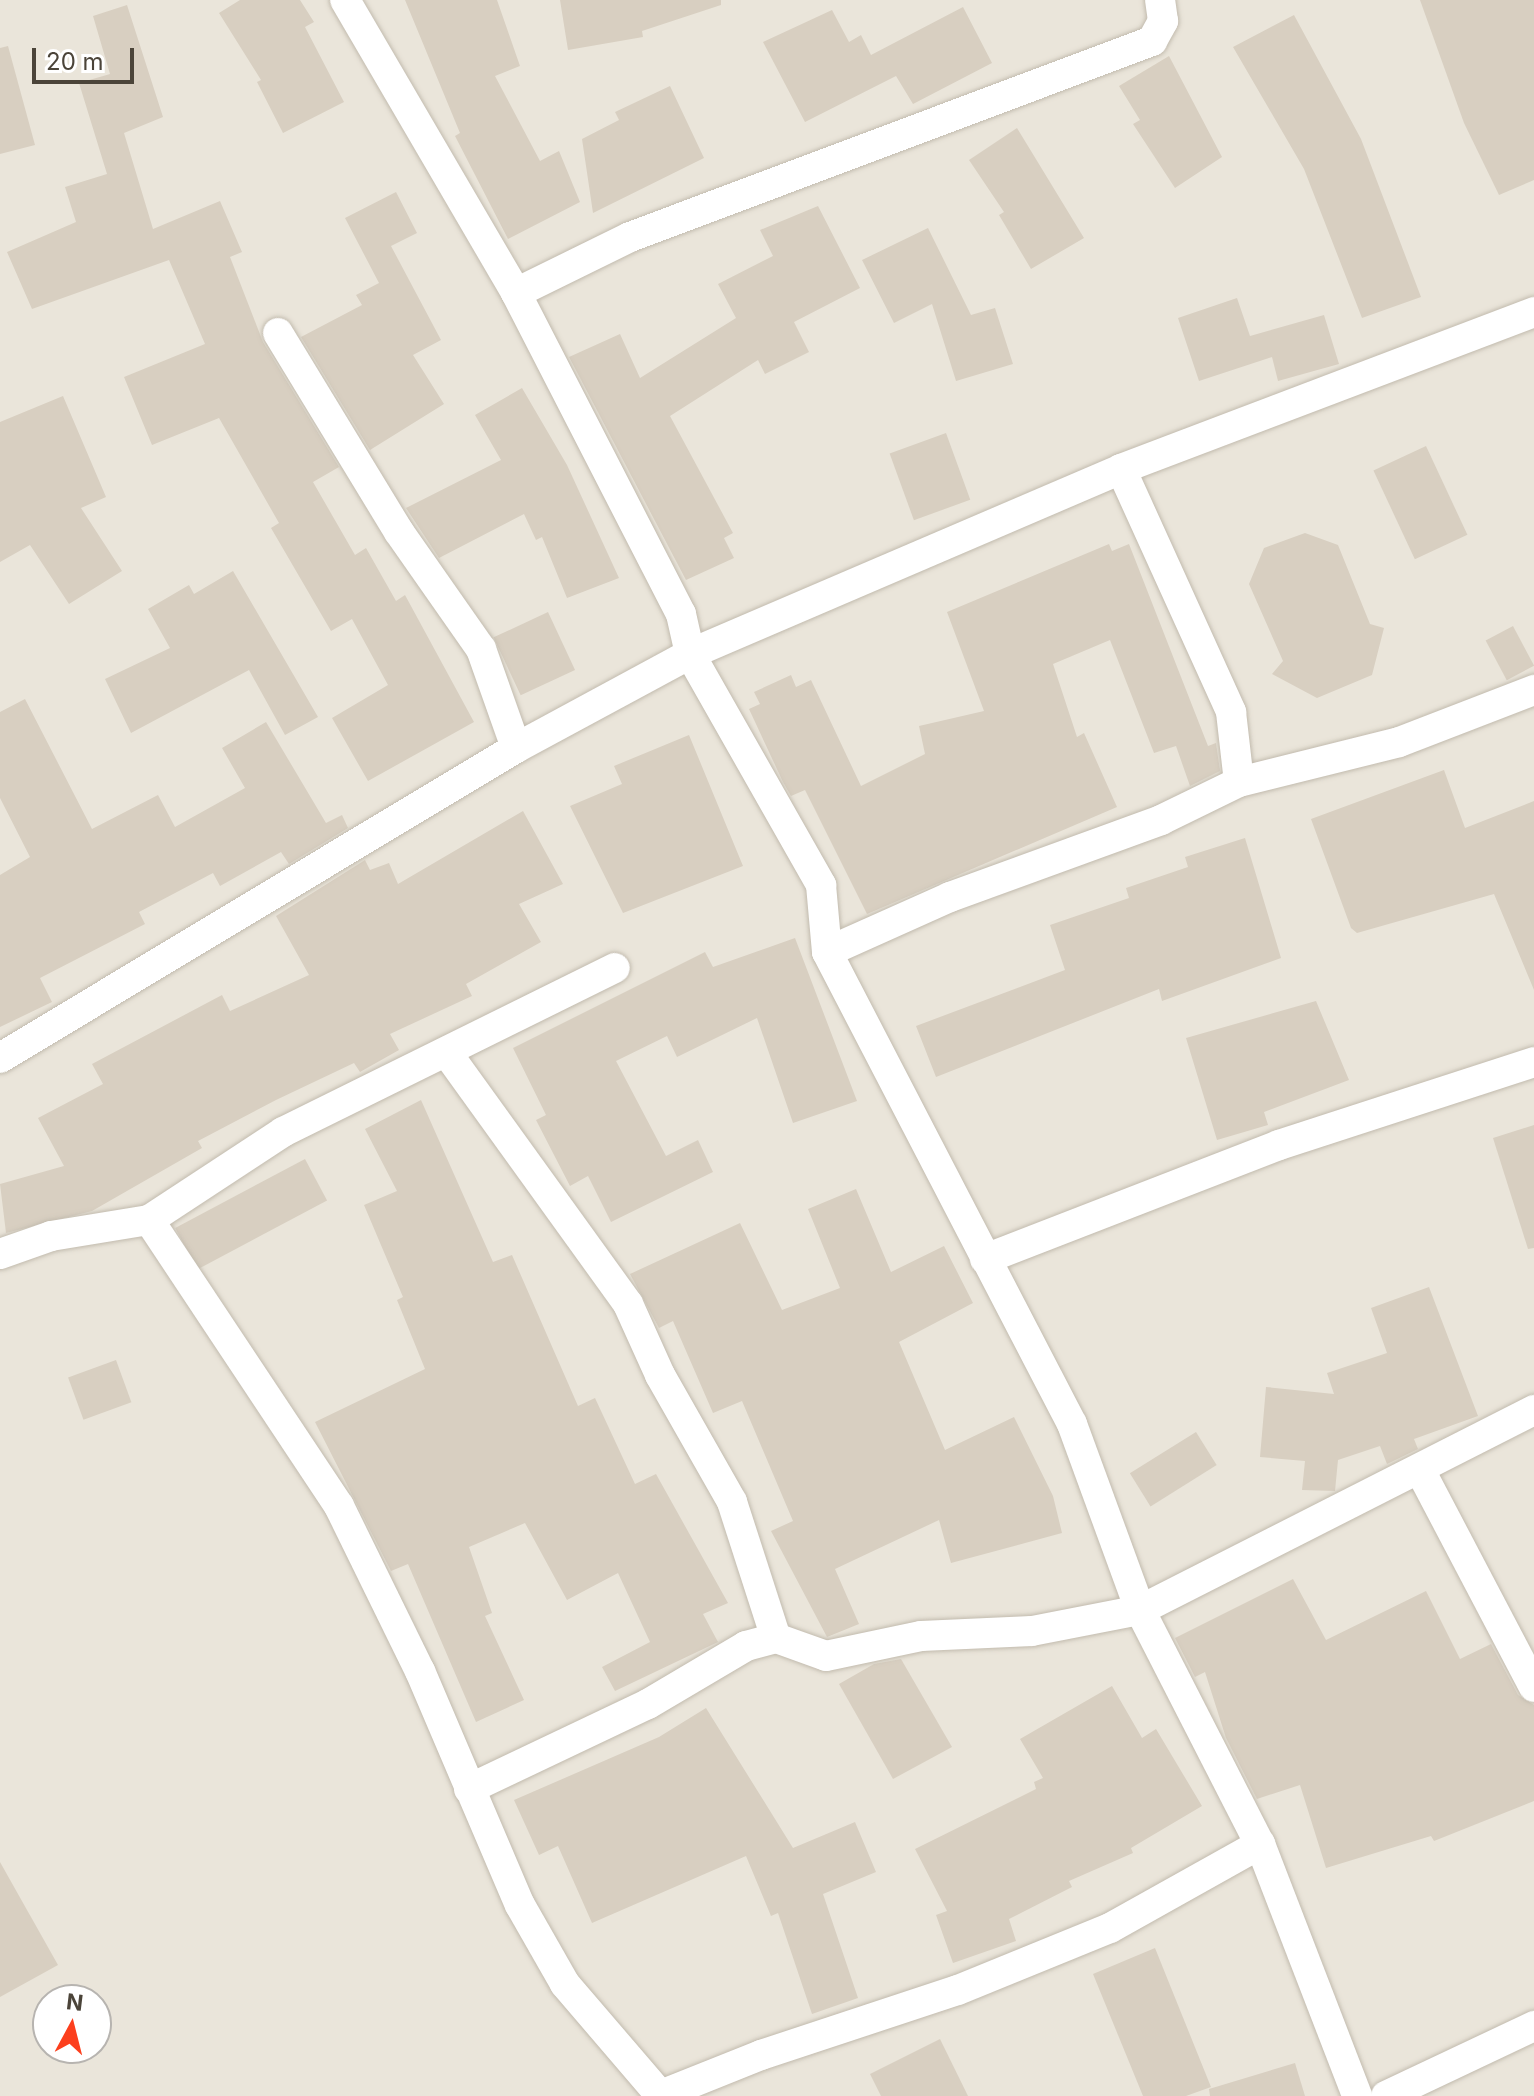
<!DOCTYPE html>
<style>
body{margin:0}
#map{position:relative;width:1534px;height:2096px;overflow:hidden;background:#f6f3ec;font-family:Inter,sans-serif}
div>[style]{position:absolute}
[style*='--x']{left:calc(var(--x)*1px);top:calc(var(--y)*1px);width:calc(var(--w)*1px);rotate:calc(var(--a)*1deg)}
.residential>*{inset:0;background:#eae5da}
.building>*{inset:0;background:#d8cfc1;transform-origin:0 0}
.roads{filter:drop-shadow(0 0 2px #c2bbae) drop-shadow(0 0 2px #c2bbae)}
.minor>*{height:30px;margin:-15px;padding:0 15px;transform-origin:15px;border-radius:15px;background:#fff}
span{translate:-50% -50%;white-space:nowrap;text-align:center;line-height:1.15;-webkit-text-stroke:6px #fff;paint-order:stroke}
.north{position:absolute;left:32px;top:1984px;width:80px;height:80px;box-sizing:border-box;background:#fff;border:2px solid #b7b4b0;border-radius:50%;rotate:7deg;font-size:22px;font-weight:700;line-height:32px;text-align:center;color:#4b4439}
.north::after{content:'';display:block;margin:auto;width:28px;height:36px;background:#fc3f1d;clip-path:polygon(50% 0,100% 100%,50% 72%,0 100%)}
.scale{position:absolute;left:32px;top:48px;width:102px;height:36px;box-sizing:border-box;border:4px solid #4b4439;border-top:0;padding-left:10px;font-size:24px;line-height:28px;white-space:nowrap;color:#4b4439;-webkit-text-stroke:6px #fff;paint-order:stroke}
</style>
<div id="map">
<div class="residential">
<div style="clip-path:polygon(evenodd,0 0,1534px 0,1534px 2096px,0 2096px,0 0,48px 2000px,96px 2000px,96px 2048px,48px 2048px,48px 2000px)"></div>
</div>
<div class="building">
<div style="clip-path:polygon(240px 0,300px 0,314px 22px,305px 27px,344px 102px,283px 133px,257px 82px,261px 80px,219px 13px)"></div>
<div style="clip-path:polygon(405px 0,497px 0,520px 66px,495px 76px,540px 161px,559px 151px,580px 202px,508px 239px,455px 136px,460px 133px)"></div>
<div style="clip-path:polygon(560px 0,721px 0,721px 5px,642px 31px,643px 37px,568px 50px)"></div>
<div style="clip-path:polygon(1420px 0,1534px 0,1534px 180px,1499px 195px,1464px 123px)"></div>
<div style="clip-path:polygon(127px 5px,163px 117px,124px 133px,153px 229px,220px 201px,242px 252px,230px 257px,263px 342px,339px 467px,313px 482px,355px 555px,366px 548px,396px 601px,405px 595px,474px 722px,368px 781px,332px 718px,388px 685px,352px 619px,331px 631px,271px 528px,279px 523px,219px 418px,152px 445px,124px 377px,205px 344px,169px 260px,32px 309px,7px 252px,76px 222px,65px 187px,107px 174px,79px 83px,110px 74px,93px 16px)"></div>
<div style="clip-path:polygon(963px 7px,992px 63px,913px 104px,896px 76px,805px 122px,763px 42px,832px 10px,849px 42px,861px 35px,871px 55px)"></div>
<div style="clip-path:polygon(1294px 15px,1361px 139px,1421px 297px,1362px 318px,1304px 169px,1233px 47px)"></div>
<div style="clip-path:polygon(8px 46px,35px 145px,0 154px,0 48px)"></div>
<div style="clip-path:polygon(1169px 56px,1222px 157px,1175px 188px,1133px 124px,1140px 120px,1119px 86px)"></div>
<div style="clip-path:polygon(670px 86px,704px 158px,593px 213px,582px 139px,619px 120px,615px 112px)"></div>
<div style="clip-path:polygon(1017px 128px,1084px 238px,1031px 269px,999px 215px,1004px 212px,969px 160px)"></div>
<div style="clip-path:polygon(396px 192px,417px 233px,391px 246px,441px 340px,413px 355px,444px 404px,370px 450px,301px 337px,362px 305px,356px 295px,379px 283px,345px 218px)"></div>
<div style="clip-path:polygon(818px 206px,860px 288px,794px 322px,809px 352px,765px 374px,758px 360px,670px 416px,733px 533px,724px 538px,734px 558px,686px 580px,569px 357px,620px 334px,640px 378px,736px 318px,718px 284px,773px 256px,760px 230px)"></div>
<div style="clip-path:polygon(928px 228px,971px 315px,995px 308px,1013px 364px,956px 381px,932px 304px,894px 323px,862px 260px)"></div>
<div style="clip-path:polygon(1237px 298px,1250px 336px,1324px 315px,1339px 364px,1278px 381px,1272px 357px,1199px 381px,1178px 318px)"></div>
<div style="clip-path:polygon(522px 388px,567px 465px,619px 578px,567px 598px,542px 537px,536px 540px,524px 514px,439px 558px,406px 508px,501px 460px,475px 415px)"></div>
<div style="clip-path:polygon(63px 396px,106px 497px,81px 508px,122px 571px,69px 604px,30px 545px,0 562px,0 422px)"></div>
<div style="left:946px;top:433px;width:71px;height:60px;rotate:70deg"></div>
<div style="left:1426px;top:446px;width:98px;height:58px;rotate:65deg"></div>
<div style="clip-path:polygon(1305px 533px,1338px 545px,1370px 624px,1384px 628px,1372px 675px,1317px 698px,1272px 674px,1283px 661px,1249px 584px,1264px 548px)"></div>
<div style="clip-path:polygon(1109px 544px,1112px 551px,1129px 544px,1208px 746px,1216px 743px,1220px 771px,1190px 786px,1176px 746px,1154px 753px,1110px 640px,1053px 664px,1077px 737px,1084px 733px,1117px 807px,867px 914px,805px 790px,791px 796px,783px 782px,749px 709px,760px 704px,754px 692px,791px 675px,796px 687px,811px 680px,861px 786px,925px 754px,919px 726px,984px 711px,947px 612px)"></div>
<div style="clip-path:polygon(233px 571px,318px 717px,285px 735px,249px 670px,131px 733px,105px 679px,170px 648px,148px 609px,189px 585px,194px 594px)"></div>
<div style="left:548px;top:612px;width:64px;height:60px;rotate:65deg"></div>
<div style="left:1513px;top:626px;width:45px;height:31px;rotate:62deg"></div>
<div style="clip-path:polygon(25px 699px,92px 829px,158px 795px,175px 827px,245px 788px,222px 748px,266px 722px,326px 823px,342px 815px,348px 828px,289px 864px,281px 852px,220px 886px,213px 873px,139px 912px,145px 924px,40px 978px,52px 1002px,0 1027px,0 875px,30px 857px,0 798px,0 712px)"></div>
<div style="clip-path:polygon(689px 735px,743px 866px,623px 913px,570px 806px,622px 784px,614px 766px)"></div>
<div style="clip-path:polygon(1444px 770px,1465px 828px,1534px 801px,1534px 990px,1494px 894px,1357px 933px,1351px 928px,1311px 819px)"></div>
<div style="clip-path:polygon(523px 811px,563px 884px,519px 904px,541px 942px,466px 984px,472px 996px,390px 1034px,399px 1050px,360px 1072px,354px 1063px,276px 1100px,198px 1141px,202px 1148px,92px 1211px,6px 1233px,0 1184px,64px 1166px,38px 1118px,103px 1084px,92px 1064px,222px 995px,230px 1011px,309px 975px,276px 916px,365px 860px,370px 870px,389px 863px,398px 884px)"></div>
<div style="clip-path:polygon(1245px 838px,1281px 958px,1162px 1001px,1159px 989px,936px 1077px,916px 1026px,1065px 970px,1050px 925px,1129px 898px,1126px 888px,1188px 867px,1185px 857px)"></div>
<div style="clip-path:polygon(795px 938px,857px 1101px,793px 1123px,757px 1018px,677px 1057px,667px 1036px,616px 1061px,666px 1156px,698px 1140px,713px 1172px,611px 1222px,588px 1176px,570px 1186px,536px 1120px,546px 1115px,513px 1048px,705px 952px,713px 967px)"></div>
<div style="clip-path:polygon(1316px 1001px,1349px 1080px,1264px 1112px,1268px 1125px,1217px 1140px,1186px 1038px)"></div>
<div style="clip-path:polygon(421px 1100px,493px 1262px,512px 1255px,578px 1406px,595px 1398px,635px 1484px,656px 1474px,728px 1603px,703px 1614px,718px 1642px,615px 1691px,602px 1667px,650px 1642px,618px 1573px,567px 1600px,525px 1523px,469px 1547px,492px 1613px,485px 1616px,524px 1700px,476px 1722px,408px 1564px,391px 1571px,315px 1422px,425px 1369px,397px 1300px,403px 1297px,364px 1205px,397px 1191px,365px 1129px)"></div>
<div style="clip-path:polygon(1534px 1125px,1534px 1248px,1528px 1249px,1493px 1138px)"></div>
<div style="left:305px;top:1159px;width:47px;height:147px;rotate:62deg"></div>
<div style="clip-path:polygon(856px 1189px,891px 1272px,944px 1246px,973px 1303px,899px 1342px,945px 1450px,1014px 1417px,1053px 1496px,1062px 1533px,951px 1563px,939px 1520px,835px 1569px,859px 1624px,827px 1637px,771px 1531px,793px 1521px,742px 1401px,713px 1413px,673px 1321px,659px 1328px,630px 1274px,740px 1223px,782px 1310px,840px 1288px,808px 1209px)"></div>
<div style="clip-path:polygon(1429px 1287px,1478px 1416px,1414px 1439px,1418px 1449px,1387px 1464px,1380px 1446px,1338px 1460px,1335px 1491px,1302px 1490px,1305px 1461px,1260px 1457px,1266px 1387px,1334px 1394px,1327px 1373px,1387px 1353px,1371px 1308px)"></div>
<div style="left:116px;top:1360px;width:45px;height:51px;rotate:70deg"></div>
<div style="left:1196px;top:1432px;width:39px;height:78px;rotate:58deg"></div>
<div style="clip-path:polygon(1293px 1579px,1326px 1640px,1426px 1591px,1460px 1659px,1491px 1644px,1518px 1695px,1534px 1705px,1534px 1801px,1434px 1841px,1431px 1836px,1326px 1868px,1300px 1785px,1257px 1799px,1226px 1738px,1205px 1672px,1195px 1677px,1175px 1638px)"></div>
<div style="clip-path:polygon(901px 1659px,952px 1747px,893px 1779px,839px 1684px,874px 1664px)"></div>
<div style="clip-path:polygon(1112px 1686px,1142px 1738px,1156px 1729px,1202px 1806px,1131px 1848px,1133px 1853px,1069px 1881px,1072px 1887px,1009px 1919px,1016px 1941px,953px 1963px,936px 1915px,947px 1911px,915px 1849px,1036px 1789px,1034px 1782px,1043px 1778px,1020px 1739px)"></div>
<div style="clip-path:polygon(706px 1708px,793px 1848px,855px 1822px,876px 1872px,823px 1894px,858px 1998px,812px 2014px,778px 1913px,771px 1916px,746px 1856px,592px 1923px,558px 1846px,539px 1855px,514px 1800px,659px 1737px)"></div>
<div style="clip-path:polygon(0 1862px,58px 1965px,0 1997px)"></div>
<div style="clip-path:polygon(1155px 1948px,1211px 2087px,1186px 2096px,1143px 2096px,1093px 1974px)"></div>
<div style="clip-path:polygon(940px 2039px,968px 2096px,881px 2096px,870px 2074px)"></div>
<div style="clip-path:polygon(1295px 2063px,1305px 2096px,1210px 2096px,1209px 2089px)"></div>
</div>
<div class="roads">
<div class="minor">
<div style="--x:345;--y:0;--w:339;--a:59.7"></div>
<div style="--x:516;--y:293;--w:361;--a:62.8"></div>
<div style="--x:681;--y:614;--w:41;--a:77.3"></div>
<div style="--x:690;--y:654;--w:266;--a:60.4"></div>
<div style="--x:821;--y:885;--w:67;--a:84.9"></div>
<div style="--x:827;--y:952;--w:532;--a:62.57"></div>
<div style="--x:1072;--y:1424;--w:198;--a:69.9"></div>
<div style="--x:1140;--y:1610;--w:263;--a:62.9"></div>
<div style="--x:1260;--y:1844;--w:270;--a:68.9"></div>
<div style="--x:516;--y:293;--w:127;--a:-26.2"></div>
<div style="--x:630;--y:237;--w:558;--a:-20.58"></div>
<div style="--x:1152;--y:41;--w:23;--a:-61"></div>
<div style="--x:1163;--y:21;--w:21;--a:-98"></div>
<div style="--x:278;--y:333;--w:233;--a:58.7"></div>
<div style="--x:399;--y:532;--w:143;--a:55"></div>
<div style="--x:481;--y:649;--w:105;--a:70.5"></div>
<div style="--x:1121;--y:469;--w:267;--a:65.6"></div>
<div style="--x:1231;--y:712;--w:70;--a:83.5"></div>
<div style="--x:827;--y:952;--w:135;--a:-24.1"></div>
<div style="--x:950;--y:897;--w:225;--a:-20"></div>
<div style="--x:1161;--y:820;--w:87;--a:-26"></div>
<div style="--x:1239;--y:782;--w:165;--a:-14"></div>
<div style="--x:1399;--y:742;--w:145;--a:-21.1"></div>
<div style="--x:447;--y:1053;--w:309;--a:54.2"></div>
<div style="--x:628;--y:1304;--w:78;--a:65.7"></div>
<div style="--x:660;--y:1375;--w:146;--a:60.4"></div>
<div style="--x:732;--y:1502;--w:143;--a:72.1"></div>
<div style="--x:0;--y:1058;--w:602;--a:-31"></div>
<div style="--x:516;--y:748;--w:198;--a:-28.4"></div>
<div style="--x:690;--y:654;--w:469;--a:-23.2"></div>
<div style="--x:1121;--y:469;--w:442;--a:-20.8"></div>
<div style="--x:149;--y:1220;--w:343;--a:56.4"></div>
<div style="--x:339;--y:1506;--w:184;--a:63.9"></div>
<div style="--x:420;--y:1671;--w:254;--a:66.9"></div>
<div style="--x:520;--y:1905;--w:91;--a:60.3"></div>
<div style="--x:565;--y:1984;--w:148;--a:49.4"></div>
<div style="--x:0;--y:1254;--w:54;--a:-19.4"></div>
<div style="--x:51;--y:1236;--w:99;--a:-9.3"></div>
<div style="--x:149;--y:1220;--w:160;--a:-33.3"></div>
<div style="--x:283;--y:1132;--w:370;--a:-26.3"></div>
<div style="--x:985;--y:1259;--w:315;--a:-21.2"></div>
<div style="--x:1279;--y:1145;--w:268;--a:-18"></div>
<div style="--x:1420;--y:1470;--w:245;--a:62.3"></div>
<div style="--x:469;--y:1789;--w:198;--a:-25.4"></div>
<div style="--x:648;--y:1704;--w:114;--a:-30.6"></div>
<div style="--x:746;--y:1646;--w:31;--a:-15"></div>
<div style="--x:776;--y:1638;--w:53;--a:19.8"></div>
<div style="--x:826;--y:1656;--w:97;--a:-11.9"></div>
<div style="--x:921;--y:1636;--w:111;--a:-2.6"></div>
<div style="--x:1032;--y:1631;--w:110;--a:-11"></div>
<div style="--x:1140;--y:1610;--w:442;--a:-26.9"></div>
<div style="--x:661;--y:2095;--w:108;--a:-21.8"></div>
<div style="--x:761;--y:2055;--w:207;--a:-18.3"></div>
<div style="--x:958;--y:1990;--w:164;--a:-22.2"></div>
<div style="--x:1110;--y:1928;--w:172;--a:-29.2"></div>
<div style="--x:1386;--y:2096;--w:164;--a:-25.3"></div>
</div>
</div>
<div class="north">N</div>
<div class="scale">20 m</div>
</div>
